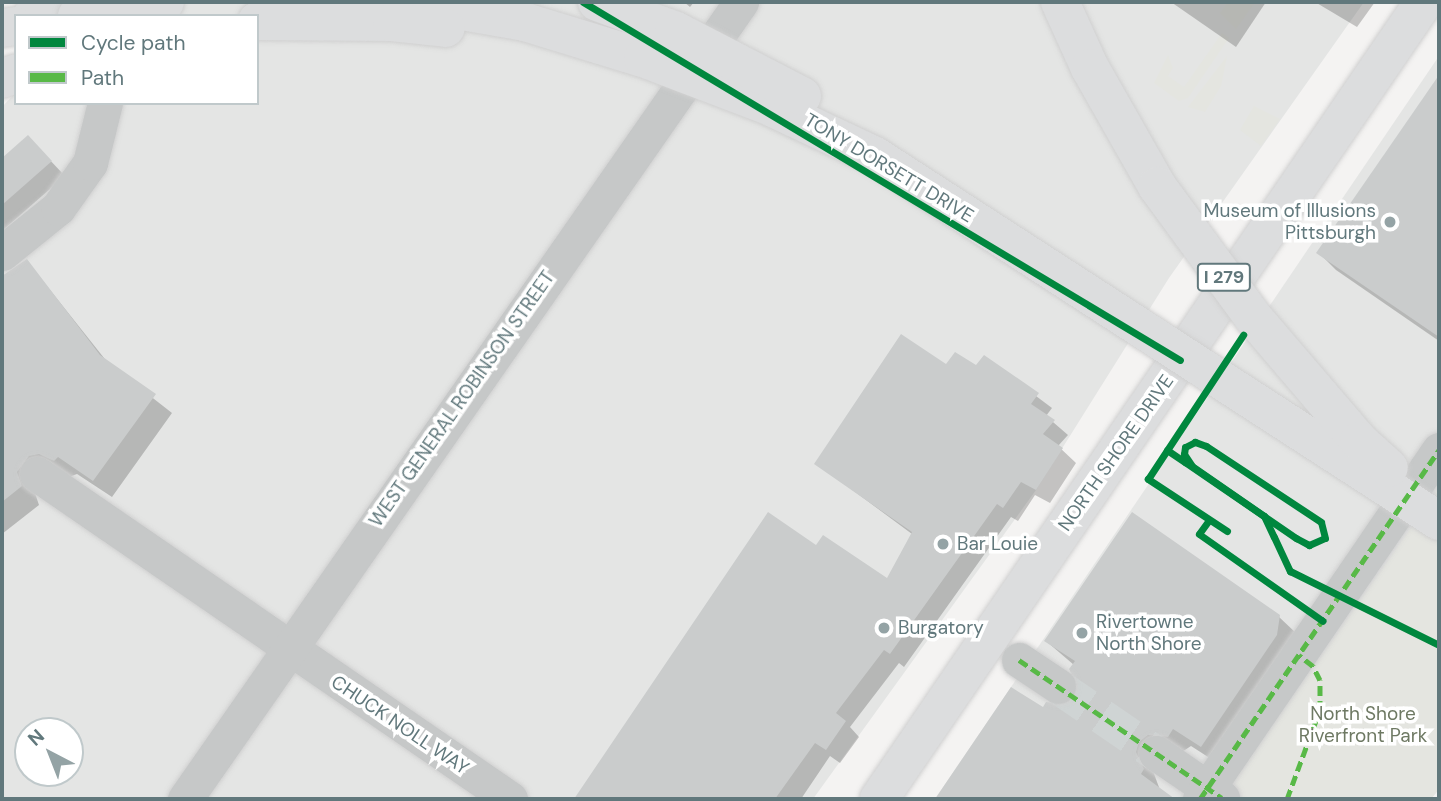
<!DOCTYPE html>
<style>
body{margin:0}
#map{position:relative;width:1441px;height:801px;overflow:hidden;background:#f4f3f2;font-family:"DM Sans",sans-serif}
div>[style]{position:absolute}
[style*='--x']{left:calc(var(--x)*1px);top:calc(var(--y)*1px);width:calc(var(--w)*1px);rotate:calc(var(--a)*1deg)}
.built>*{inset:0;background:#e4e5e4}
.green>*{inset:0;background:#e4e5e0}
.shadow>*{inset:0;background:#0003}
.building>*{inset:0;background:#cacccc}
.minor-tunnel>*{height:35px;margin-top:-17.5px;transform-origin:0;background:repeating-linear-gradient(90deg,#cfd4d4 0 35px,transparent 0 53px)}
.roads{filter:drop-shadow(0 0 2px #d0d0d0) drop-shadow(0 0 2px #d0d0d0)}
.minor>*{height:35px;margin:-17.5px;padding:0 17.5px;transform-origin:17.5px;border-radius:17.5px;background:#c6c8c8}
.major>*{height:38px;margin:-19px;padding:0 19px;transform-origin:19px;border-radius:19px;background:#dcddde}
.highway>*{height:38px;margin:-19px;padding:0 19px;transform-origin:19px;border-radius:19px;background:#dcddde}
.bridges{filter:drop-shadow(0 0 2px #d0d0d0) drop-shadow(0 0 2px #d0d0d0)}
.highway-bridge>*{height:38px;margin:-19px;padding:0 19px;transform-origin:19px;border-radius:19px;background:#dcddde}
.quiet>*{height:5px;margin-top:-2.5px;transform-origin:0;background:repeating-linear-gradient(90deg,#58b947 0 10px,transparent 0 15px)}
.cycleway>*{height:7px;margin:-3.5px;padding:0 3.5px;transform-origin:3.5px;border-radius:3.5px;background:#00873e}
.dots>*{width:19px;height:19px;translate:-50% -50%;box-sizing:border-box;border:4px solid #fff;border-radius:50%}
span{translate:-50% -50%;white-space:nowrap;text-align:center;line-height:1.15;-webkit-text-stroke:7px #fff;paint-order:stroke}
.shield-label span{padding:2px 5px;background:#fff;border:2px solid;border-radius:5px;-webkit-text-stroke-width:0}
.shield-label{font-size:18px;color:#61787c;font-weight:700}
.street-label{font-size:19px;color:#61787c}
.poi-label{font-size:19px;color:#61787c}
.right{translate:-100% -50%;text-align:right}
.left{translate:0 -50%;text-align:left}
.park-label{font-size:19px;color:#6e7963}
.frame{position:absolute;inset:0;border:4px solid #61787c;pointer-events:none}
.legend{position:absolute;left:14px;top:14px;width:245px;height:91px;box-sizing:border-box;background:#fff;border:2px solid #c0c9cb;margin:0;padding:9px 12px;list-style:none;font-size:21px;color:#61787c}
.legend li{display:flex;align-items:center;gap:14px;height:35px}
.legend b{width:35px;border:2px solid #c0c9cb}
.north{position:absolute;left:14px;top:717px;width:70px;height:70px;box-sizing:border-box;background:#fff;border:2px solid #c0c9cb;border-radius:50%;rotate:318deg;font-size:19px;font-weight:700;line-height:28px;text-align:center;color:#61787c}
.north::after{content:'';display:block;margin:auto;width:24px;height:32px;background:#94a3a5;clip-path:polygon(50% 0,100% 100%,50% 72%,0 100%)}
</style>
<div id="map">
<div class="built">
<div style="clip-path:polygon(evenodd,102px 2px,1364px 2px,1169px 278px,1036px 490px,813px 799px,2px 799px,2px 107px,16px 92px,16px 103px,257px 103px,257px 16px,89px 16px,102px 2px,28px 731px,70px 731px,70px 773px,28px 773px,28px 731px)"></div>
<div style="clip-path:polygon(1439px 56px,1439px 789px,1431px 799px,935px 799px)"></div>
</div>
<div class="green">
<div style="clip-path:polygon(1228px 2px,1255px 2px,1236px 29px,1220px 13px)"></div>
<div style="clip-path:polygon(1222px 33px,1229px 38px,1188px 98px,1179px 101px,1154px 83px,1168px 55px,1173px 68px,1168px 76px,1184px 87px)"></div>
<div style="clip-path:polygon(1227px 56px,1221px 86px,1205px 112px,1188px 107px)"></div>
<div style="clip-path:polygon(1254px 106px,1280px 119px,1261px 146px,1240px 130px)"></div>
<div style="clip-path:polygon(1439px 487px,1439px 789px,1431px 799px,1221px 799px)"></div>
</div>
<div class="shadow">
<div style="clip-path:polygon(684px 2px,694px 2px,690px 7px)"></div>
<div style="clip-path:polygon(1171px 2px,1266px 2px,1236px 47px)"></div>
<div style="clip-path:polygon(1315px 2px,1375px 2px,1357px 27px)"></div>
<div style="clip-path:polygon(1439px 78px,1439px 341px,1336px 270px,1318px 252px)"></div>
<div style="clip-path:polygon(28px 137px,65px 176px,2px 231px,2px 161px)"></div>
<div style="clip-path:polygon(27px 261px,108px 363px,172px 413px,112px 497px,77px 474px,34px 490px,39px 505px,2px 534px,2px 281px)"></div>
<div style="clip-path:polygon(984px 357px,1052px 408px,1046px 416px,1068px 435px,1058px 446px,1076px 463px,1050px 503px,1035px 495px,1018px 521px,1011px 517px,904px 667px,899px 663px,850px 727px,859px 737px,840px 763px,830px 756px,801px 799px,590px 799px,581px 791px,816px 548px,887px 581px,912px 534px,816px 463px,946px 366px,976px 368px)"></div>
<div style="clip-path:polygon(1278px 616px,1297px 634px,1219px 764px,1191px 746px,1153px 771px,1160px 790px,1171px 799px,937px 799px,1012px 689px,1043px 709px,1067px 706px,1076px 699px,1080px 686px,1074px 665px,1046px 641px)"></div>
</div>
<div class="building">
<div style="clip-path:polygon(1439px 75px,1439px 337px,1316px 253px)"></div>
<div style="clip-path:polygon(28px 135px,52px 161px,2px 205px,2px 158px)"></div>
<div style="clip-path:polygon(27px 259px,100px 355px,156px 394px,93px 481px,58px 457px,54px 461px,39px 454px,29px 456px,17px 472px,22px 486px,2px 502px,2px 276px)"></div>
<div style="clip-path:polygon(901px 334px,946px 364px,955px 352px,976px 365px,984px 355px,1039px 393px,1031px 404px,1055px 420px,1043px 434px,1063px 448px,1036px 490px,1021px 482px,1003px 508px,997px 504px,890px 654px,884px 650px,836px 713px,846px 721px,826px 750px,815px 743px,775px 799px,574px 799px,768px 512px,816px 545px,823px 535px,887px 578px,912px 532px,814px 464px)"></div>
<div style="clip-path:polygon(1132px 512px,1280px 615px,1277px 635px,1201px 747px,1173px 729px,1168px 737px,1148px 735px,1139px 742px,1136px 752px,1144px 769px,1141px 774px,1175px 799px,935px 799px,1011px 687px,1043px 707px,1046px 702px,1066px 704px,1074px 698px,1078px 687px,1069px 669px,1075px 661px,1044px 641px)"></div>
</div>
<div class="minor-tunnel">
<div style="--x:1058;--y:686;--w:119;--a:34.4"></div>
</div>
<div class="roads">
<div class="minor">
<div style="--x:2;--y:253;--w:72;--a:-38.8"></div>
<div style="--x:58;--y:208;--w:55;--a:-54.6"></div>
<div style="--x:90;--y:163;--w:62;--a:-76"></div>
<div style="--x:37;--y:474;--w:574;--a:34.49"></div>
<div style="--x:1019;--y:660;--w:47;--a:33.7"></div>
<div style="--x:1156;--y:753;--w:80;--a:34.3"></div>
<div style="--x:185;--y:799;--w:972;--a:-55.1"></div>
<div style="--x:1200;--y:799;--w:423;--a:-55.6"></div>
</div>
<div class="major">
<div style="--x:32;--y:16;--w:21;--a:-41"></div>
<div style="--x:879;--y:799;--w:966;--a:-55.64"></div>
</div>
<div class="highway">
<div style="--x:2;--y:28;--w:14;--a:-8"></div>
<div style="--x:2;--y:79;--w:15;--a:-23"></div>
</div>
</div>
<div class="bridges">
<div class="highway-bridge">
<div style="--x:410;--y:2;--w:117;--a:9.9"></div>
<div style="--x:525;--y:22;--w:123;--a:17"></div>
<div style="--x:643;--y:58;--w:137;--a:20.9"></div>
<div style="--x:771;--y:107;--w:115;--a:25.2"></div>
<div style="--x:875;--y:156;--w:672;--a:32.91"></div>
<div style="--x:597;--y:2;--w:82;--a:20"></div>
<div style="--x:674;--y:30;--w:144;--a:27.3"></div>
<div style="--x:1060;--y:2;--w:72;--a:65.6"></div>
<div style="--x:1090;--y:68;--w:136;--a:60.4"></div>
<div style="--x:1157;--y:186;--w:162;--a:53.8"></div>
<div style="--x:1253;--y:317;--w:163;--a:49.5"></div>
<div style="--x:1359;--y:441;--w:40;--a:42"></div>
<div style="--x:77;--y:16;--w:89;--a:-9"></div>
<div style="--x:257;--y:21;--w:135;--a:0.4"></div>
<div style="--x:392;--y:22;--w:54;--a:6.3"></div>
</div>
</div>
<div class="quiet">
<div style="--x:1019;--y:660;--w:245;--a:34.2"></div>
<div style="--x:1200;--y:799;--w:423;--a:-55.6"></div>
<div style="--x:1287;--y:799;--w:95;--a:-69.7"></div>
<div style="--x:1320;--y:710;--w:30;--a:-90"></div>
<div style="--x:1320;--y:680;--w:16;--a:-117"></div>
<div style="--x:1313;--y:666;--w:18;--a:-142"></div>
</div>
<div class="cycleway">
<div style="--x:583;--y:2;--w:696;--a:30.95"></div>
<div style="--x:1167;--y:450;--w:22;--a:34"></div>
<div style="--x:1185;--y:462;--w:135;--a:34.4"></div>
<div style="--x:1296;--y:538;--w:15;--a:28"></div>
<div style="--x:1309;--y:545;--w:17;--a:-24"></div>
<div style="--x:1325;--y:538;--w:16;--a:-104"></div>
<div style="--x:1321;--y:522;--w:138;--a:-146.5"></div>
<div style="--x:1206;--y:446;--w:12;--a:-160"></div>
<div style="--x:1195;--y:442;--w:11;--a:153"></div>
<div style="--x:1185;--y:447;--w:7;--a:98"></div>
<div style="--x:1184;--y:454;--w:14;--a:56"></div>
<div style="--x:1192;--y:466;--w:88;--a:34.8"></div>
<div style="--x:1264;--y:516;--w:23;--a:65"></div>
<div style="--x:1274;--y:537;--w:38;--a:65"></div>
<div style="--x:1290;--y:571;--w:166;--a:26.4"></div>
<div style="--x:1209;--y:520;--w:17;--a:126"></div>
<div style="--x:1199;--y:534;--w:151;--a:35.1"></div>
<div style="--x:1227;--y:531;--w:95;--a:-146.6"></div>
<div style="--x:1148;--y:479;--w:173;--a:-56.6"></div>
</div>
<div class="dots">
<div style="left:1390px;top:222px;background:#94a3a5"></div>
<div style="left:943px;top:544px;background:#94a3a5"></div>
<div style="left:884px;top:628px;background:#94a3a5"></div>
<div style="left:1082px;top:633px;background:#94a3a5"></div>
</div>
<div class="shield-label">
<span style="left:1224px;top:277px">I 279</span>
</div>
<div class="street-label">
<span style="left:889px;top:168px;rotate:31deg">TONY DORSETT DRIVE</span>
<span style="left:462px;top:399px;rotate:-55deg">WEST GENERAL ROBINSON STREET</span>
<span style="left:1116px;top:453px;rotate:-55deg">NORTH SHORE DRIVE</span>
<span style="left:400px;top:725px;rotate:34deg">CHUCK NOLL WAY</span>
</div>
<div class="poi-label">
<span class="right" style="left:1376px;top:222px">Museum of Illusions<br>Pittsburgh</span>
<span class="left" style="left:957px;top:544px">Bar Louie</span>
<span class="left" style="left:1096px;top:633px">Rivertowne<br>North Shore</span>
<span class="left" style="left:898px;top:628px">Burgatory</span>
</div>
<div class="park-label">
<span style="left:1363px;top:725px">North Shore<br>Riverfront Park</span>
</div>
<div class="frame"></div>
<ul class="legend">
<li><b style="height:9px;background:#00873e"></b>Cycle path</li>
<li><b style="height:9px;background:#58b947"></b>Path</li>
</ul>
<div class="north">N</div>
</div>
